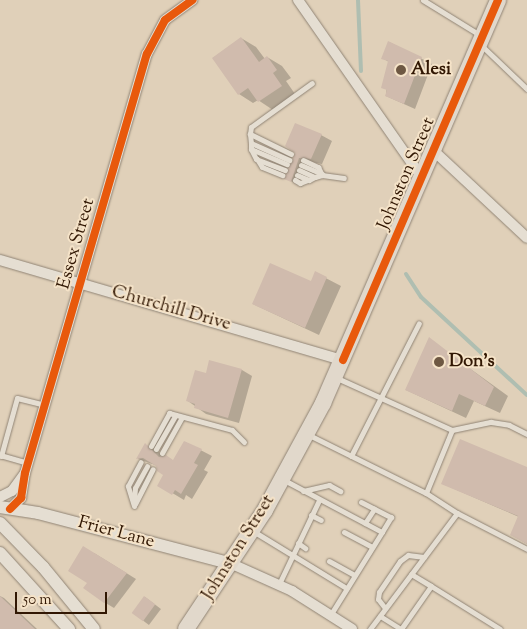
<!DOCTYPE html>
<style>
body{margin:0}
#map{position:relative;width:527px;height:629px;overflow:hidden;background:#e0d0b9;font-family:"Sorts Mill Goudy",serif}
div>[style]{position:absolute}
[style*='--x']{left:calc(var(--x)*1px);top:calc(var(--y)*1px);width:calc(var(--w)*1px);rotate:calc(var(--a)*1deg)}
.shadow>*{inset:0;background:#0003;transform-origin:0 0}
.stream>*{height:4px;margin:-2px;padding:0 2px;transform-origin:2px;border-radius:2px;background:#afbeb1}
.building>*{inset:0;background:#d0bbad;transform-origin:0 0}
.roads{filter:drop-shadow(0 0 1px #908475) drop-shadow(0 0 1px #908475)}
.service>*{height:5px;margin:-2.5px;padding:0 2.5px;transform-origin:2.5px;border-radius:2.5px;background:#e5ded2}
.minor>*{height:10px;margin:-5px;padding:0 5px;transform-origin:5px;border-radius:5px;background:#e5ded2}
.tertiary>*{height:12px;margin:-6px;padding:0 6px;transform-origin:6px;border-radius:6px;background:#e5ded2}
.primary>*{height:16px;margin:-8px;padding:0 8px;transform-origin:8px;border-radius:8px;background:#e1d8cb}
.cycleway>*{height:8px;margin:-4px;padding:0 4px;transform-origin:4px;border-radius:4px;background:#e8590c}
.dots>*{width:14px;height:14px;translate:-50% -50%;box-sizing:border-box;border:2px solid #f5e3c8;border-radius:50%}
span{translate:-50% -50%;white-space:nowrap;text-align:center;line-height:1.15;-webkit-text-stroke:4px #f5e3c8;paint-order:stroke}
.poi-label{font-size:18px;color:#311703;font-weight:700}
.left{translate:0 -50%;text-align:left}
.street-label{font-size:18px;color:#311703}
.scale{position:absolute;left:15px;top:592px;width:92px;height:22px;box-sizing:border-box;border:2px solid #311703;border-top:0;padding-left:6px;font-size:15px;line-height:18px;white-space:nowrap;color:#311703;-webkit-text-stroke:4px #f5e3c8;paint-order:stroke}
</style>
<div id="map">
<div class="shadow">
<div style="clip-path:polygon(241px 38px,256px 47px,265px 59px,267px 57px,282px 66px,291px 78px,286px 81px,295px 94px,273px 110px,258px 100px,253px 103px,239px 94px,213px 58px)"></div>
<div style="clip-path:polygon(389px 42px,432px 64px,415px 109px,386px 96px,389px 62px,382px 58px)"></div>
<div style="clip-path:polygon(321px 135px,332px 141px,322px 164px,311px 162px,302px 187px,285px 178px,297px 154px)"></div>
<div style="clip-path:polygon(316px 273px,341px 286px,319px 335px,253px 304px,311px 282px)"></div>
<div style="clip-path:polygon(429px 339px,508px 396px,500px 413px,474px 401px,466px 418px,406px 390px)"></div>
<div style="clip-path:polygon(242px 370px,252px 376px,239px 423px,206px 414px,188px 401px,207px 374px)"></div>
<div style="clip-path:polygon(185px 442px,212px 456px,204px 470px,208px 472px,192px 499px,186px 495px,184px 500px,159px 485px,165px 475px,158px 466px,138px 459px,146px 445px,174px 461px)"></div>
<div style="clip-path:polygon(527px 468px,527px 544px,512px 535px,519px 517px,443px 484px)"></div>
<div style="clip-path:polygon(94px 553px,136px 579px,114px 608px,104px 602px,89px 582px)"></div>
<div style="clip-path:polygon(0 596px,4px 598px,37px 629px,4px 629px,0 626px)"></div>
<div style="left:145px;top:597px;width:20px;height:20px;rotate:37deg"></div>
</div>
<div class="stream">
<div style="--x:358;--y:0;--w:71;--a:87.6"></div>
<div style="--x:406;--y:274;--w:27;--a:57"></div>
<div style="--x:421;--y:297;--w:144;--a:42.8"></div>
</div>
<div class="building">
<div style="clip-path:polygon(241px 37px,259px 62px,267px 56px,277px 70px,273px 73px,282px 86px,258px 102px,248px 88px,238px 95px,212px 58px)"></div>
<div style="clip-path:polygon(388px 41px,422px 57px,404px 104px,385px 96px,387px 90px,381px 88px,388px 61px,381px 59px)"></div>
<div style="clip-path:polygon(295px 123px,322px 134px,311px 159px,299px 158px,291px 182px,284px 179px,295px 153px,285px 146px)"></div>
<div style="clip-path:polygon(270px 263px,311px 281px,315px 271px,327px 277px,305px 328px,252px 304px)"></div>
<div style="clip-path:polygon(429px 337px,494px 387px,485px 406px,459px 394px,452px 411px,405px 390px)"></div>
<div style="clip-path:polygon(209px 360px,242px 369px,228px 418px,194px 408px,195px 404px,186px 401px,195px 370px,206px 373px)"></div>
<div style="clip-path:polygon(460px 439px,527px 467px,527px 544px,510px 535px,518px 516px,441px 484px)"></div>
<div style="clip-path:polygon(184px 441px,202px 449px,194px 463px,198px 465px,181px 494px,175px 490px,172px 495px,157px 486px,163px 475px,157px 471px,156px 466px,143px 458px,136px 459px,145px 443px,159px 457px,166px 455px,173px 460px)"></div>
<div style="clip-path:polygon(83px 546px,127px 573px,104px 603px,83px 588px,87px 583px,68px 571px)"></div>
<div style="clip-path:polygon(0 596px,35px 629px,0 629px)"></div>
<div style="left:144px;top:596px;width:14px;height:21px;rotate:36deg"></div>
</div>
<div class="roads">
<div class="service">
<div style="--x:423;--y:0;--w:67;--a:31.6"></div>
<div style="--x:482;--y:46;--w:62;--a:43.7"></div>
<div style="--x:250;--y:134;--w:9;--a:84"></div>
<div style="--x:251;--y:143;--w:42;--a:24.1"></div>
<div style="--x:251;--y:143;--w:6;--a:90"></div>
<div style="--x:251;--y:149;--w:39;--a:23"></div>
<div style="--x:251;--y:149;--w:11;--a:63"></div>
<div style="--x:256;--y:159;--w:31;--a:21"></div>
<div style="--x:291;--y:154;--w:46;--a:-154"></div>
<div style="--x:250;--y:134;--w:7;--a:-82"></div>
<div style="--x:251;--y:127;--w:75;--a:-35.8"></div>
<div style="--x:257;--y:159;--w:9;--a:58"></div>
<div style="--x:262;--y:167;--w:22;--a:22"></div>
<div style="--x:303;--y:160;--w:17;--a:25"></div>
<div style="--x:318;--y:167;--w:9;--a:63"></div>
<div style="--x:322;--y:175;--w:22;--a:8"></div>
<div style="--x:301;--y:165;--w:23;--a:23"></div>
<div style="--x:299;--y:170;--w:17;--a:24"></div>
<div style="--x:315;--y:177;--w:7;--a:-16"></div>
<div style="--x:297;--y:175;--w:13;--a:23"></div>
<div style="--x:309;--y:180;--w:7;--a:-27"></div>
<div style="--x:295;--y:180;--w:6;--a:31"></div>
<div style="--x:300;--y:183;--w:9;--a:-21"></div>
<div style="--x:452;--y:430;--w:40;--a:-12"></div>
<div style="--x:491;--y:422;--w:18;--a:9"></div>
<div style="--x:509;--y:425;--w:20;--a:27"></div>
<div style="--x:309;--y:435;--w:131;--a:26.4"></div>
<div style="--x:426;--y:493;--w:68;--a:-67.6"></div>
<div style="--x:452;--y:430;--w:126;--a:-155.7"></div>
<div style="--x:151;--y:446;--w:38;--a:-61"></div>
<div style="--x:169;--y:413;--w:65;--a:15.1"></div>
<div style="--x:232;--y:430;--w:17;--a:45"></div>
<div style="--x:156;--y:449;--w:38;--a:-60"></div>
<div style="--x:162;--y:453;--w:41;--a:-60.9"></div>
<div style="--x:0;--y:455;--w:29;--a:16"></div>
<div style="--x:1;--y:456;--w:60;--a:-74.6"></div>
<div style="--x:17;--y:398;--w:29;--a:14"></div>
<div style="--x:351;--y:456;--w:149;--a:-62.9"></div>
<div style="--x:284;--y:480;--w:111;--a:28"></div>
<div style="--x:382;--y:532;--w:97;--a:121.9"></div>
<div style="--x:303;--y:491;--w:27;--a:-13"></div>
<div style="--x:329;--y:485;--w:13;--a:29"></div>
<div style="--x:426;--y:493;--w:37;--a:33"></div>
<div style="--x:457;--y:513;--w:79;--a:27.2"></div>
<div style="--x:134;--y:502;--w:14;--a:-86"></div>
<div style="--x:135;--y:488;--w:25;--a:-61"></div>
<div style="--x:361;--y:502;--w:34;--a:27"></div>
<div style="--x:391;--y:517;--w:17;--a:121"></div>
<div style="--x:135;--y:504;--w:39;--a:-63"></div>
<div style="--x:134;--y:506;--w:21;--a:-107"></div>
<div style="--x:128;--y:486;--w:27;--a:-62"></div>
<div style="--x:311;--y:515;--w:11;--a:27"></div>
<div style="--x:365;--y:523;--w:17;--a:-57"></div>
<div style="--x:253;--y:531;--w:109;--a:31.5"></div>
<div style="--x:344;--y:532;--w:32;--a:28"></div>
<div style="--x:298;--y:543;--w:9;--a:36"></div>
<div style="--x:329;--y:561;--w:29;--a:29"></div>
<div style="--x:279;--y:584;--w:93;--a:-64.5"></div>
<div style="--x:431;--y:586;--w:81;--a:31.9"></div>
<div style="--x:385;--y:608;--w:11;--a:-128"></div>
<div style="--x:378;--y:599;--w:7;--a:-82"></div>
<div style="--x:379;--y:592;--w:37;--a:-56"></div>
<div style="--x:400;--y:561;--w:10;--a:-37"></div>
<div style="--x:408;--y:555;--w:16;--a:7"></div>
<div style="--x:380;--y:616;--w:25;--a:32"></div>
<div style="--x:370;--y:629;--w:145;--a:-53.1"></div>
<div style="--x:401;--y:629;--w:52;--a:-55.1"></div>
<div style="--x:431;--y:586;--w:23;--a:-149"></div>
</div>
<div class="minor">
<div style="--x:298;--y:0;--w:217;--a:55.1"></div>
<div style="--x:434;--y:151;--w:127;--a:43.1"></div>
<div style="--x:0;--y:260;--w:357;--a:16.3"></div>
<div style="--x:0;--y:497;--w:13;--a:-27"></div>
<div style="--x:12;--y:491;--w:22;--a:-54"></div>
<div style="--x:10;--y:509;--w:16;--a:-45"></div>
<div style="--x:21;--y:498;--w:25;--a:-81"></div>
<div style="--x:25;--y:473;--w:436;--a:-73.8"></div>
<div style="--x:147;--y:54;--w:38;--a:-62"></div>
<div style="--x:165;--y:20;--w:34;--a:-36"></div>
<div style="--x:232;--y:564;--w:66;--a:24.2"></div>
<div style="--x:292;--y:591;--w:71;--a:32.3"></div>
</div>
<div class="tertiary">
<div style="--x:0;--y:507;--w:38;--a:9"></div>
<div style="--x:38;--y:513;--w:201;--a:14.7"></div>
<div style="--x:0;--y:523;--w:62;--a:45.7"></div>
<div style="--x:43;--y:567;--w:80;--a:50.6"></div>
<div style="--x:0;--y:553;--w:103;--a:47.8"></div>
</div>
<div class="primary">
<div style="--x:186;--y:629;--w:143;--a:-56.4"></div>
<div style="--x:265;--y:510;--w:122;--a:-61.5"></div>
<div style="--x:323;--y:403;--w:439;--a:-66.5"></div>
</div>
</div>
<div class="cycleway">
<div style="--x:343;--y:360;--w:392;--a:-66.7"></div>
<div style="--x:10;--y:509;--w:16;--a:-45"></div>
<div style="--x:21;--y:498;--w:25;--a:-81"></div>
<div style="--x:25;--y:473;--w:436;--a:-73.8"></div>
<div style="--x:147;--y:54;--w:38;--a:-62"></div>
<div style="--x:165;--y:20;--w:34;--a:-36"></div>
</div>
<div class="dots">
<div style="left:401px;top:70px;background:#6e5843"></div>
<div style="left:439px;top:362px;background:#6e5843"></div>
</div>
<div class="poi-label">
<span class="left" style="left:411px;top:70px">Alesi</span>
<span class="left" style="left:449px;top:362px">Don's</span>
</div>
<div class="street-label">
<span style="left:407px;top:174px;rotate:-67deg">Johnston Street</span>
<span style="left:77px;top:244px;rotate:-74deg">Essex Street</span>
<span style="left:171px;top:309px;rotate:16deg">Churchill Drive</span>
<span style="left:116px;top:533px;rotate:15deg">Frier Lane</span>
<span style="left:239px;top:548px;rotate:-58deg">Johnston Street</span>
</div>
<div class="scale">50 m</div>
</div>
